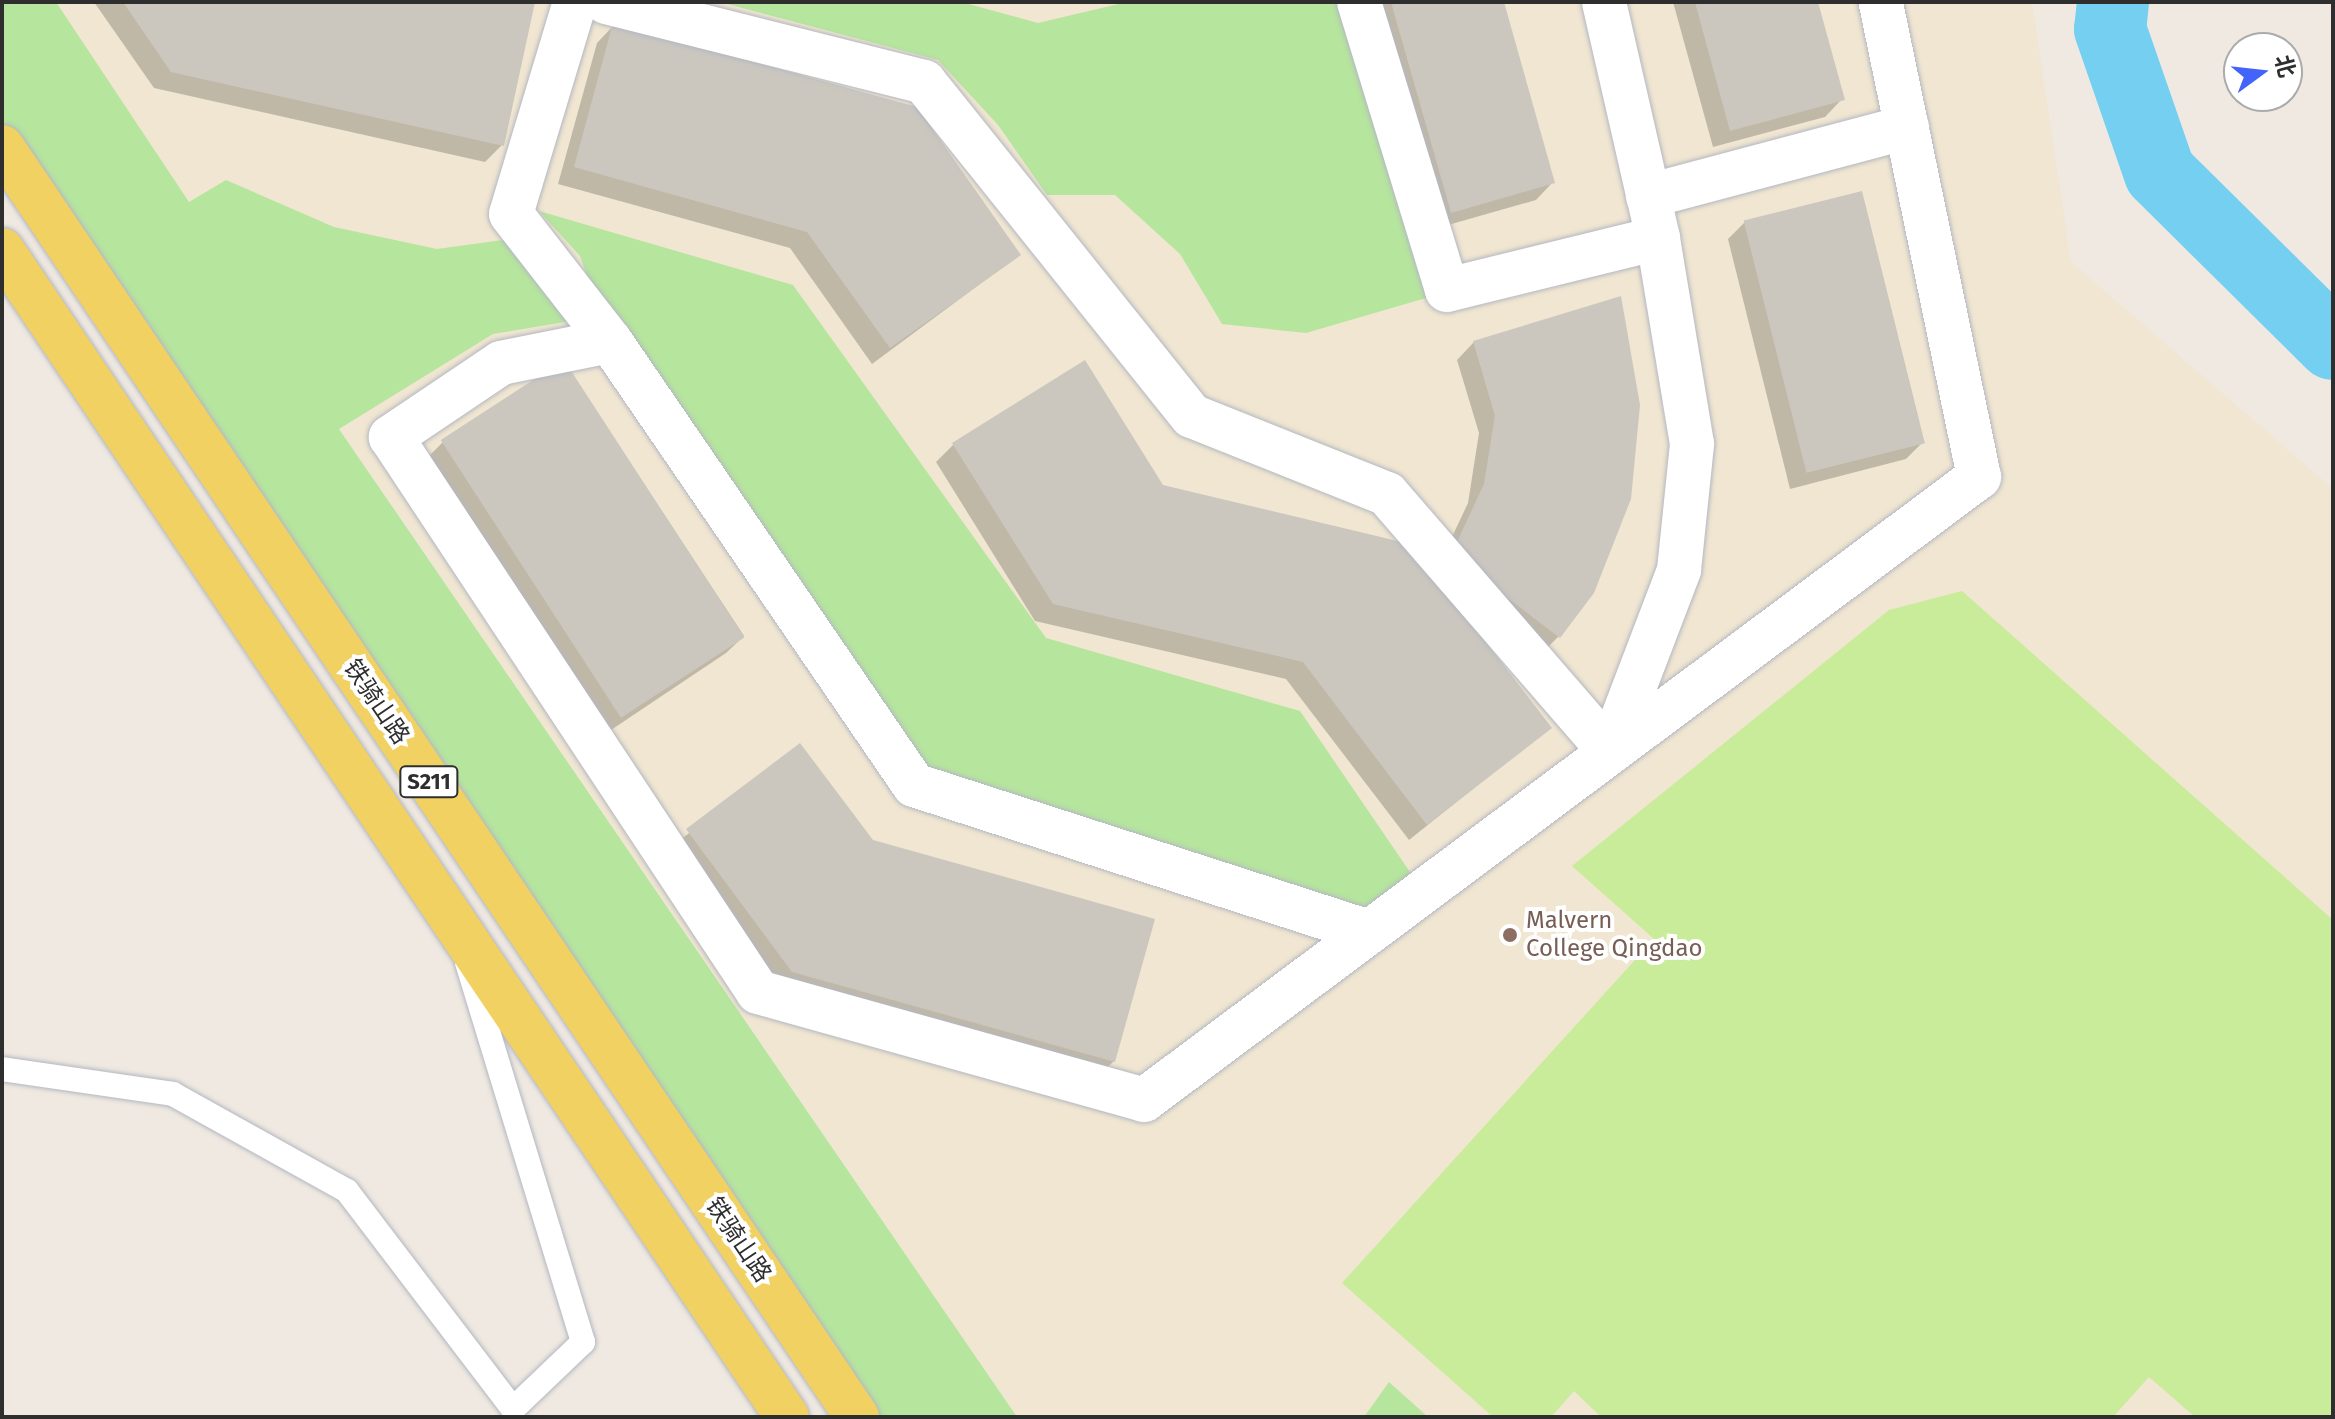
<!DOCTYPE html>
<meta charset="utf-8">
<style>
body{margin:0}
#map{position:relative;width:2335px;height:1419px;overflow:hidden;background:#efe9e1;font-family:"Fira Sans","Noto Sans SC",sans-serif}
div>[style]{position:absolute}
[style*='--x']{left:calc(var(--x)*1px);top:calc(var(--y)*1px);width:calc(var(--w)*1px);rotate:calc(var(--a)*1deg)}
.education>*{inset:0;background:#f0e6d1}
.green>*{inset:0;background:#b6e59e}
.pitch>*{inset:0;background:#c9ec9a}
.shadow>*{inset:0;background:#0003}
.river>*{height:72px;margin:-36px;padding:0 36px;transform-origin:36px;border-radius:36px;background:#75cff0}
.building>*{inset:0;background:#cbc7bf;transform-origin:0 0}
.roads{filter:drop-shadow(0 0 2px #b4b7c1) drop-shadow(0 0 2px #b4b7c1)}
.service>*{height:24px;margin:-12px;padding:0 12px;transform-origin:12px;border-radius:12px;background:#fff}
.minor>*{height:44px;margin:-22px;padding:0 22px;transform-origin:22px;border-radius:22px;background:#fff}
.primary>*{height:44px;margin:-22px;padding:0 22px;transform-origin:22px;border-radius:22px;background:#f2d163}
.dots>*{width:22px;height:22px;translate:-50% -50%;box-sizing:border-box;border:4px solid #fff;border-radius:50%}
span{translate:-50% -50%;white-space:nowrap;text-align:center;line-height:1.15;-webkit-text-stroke:8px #fff;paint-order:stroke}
.shield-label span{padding:2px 6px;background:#fff;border:2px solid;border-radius:6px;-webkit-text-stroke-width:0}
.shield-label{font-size:22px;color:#2e2e2e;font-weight:700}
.street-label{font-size:24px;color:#2e2e2e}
.education-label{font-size:24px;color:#785e54}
.left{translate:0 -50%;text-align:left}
.frame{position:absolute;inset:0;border:4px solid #2e2e2e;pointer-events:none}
.north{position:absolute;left:2223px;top:32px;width:80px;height:80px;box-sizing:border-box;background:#fff;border:2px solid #ababab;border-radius:50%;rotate:75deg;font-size:22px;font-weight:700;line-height:32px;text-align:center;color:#2e2e2e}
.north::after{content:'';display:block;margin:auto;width:28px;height:36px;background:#4264fb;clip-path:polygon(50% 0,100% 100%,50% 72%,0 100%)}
</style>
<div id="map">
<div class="education">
<div style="clip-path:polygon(56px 2px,2032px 2px,2071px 262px,2333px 489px,2333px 1417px,1428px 1417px,1389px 1382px,1364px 1417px,1017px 1417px,339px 428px)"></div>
</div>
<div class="green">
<div style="clip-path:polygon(2px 2px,56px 2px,189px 202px,226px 180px,334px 227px,437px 249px,517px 238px,571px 321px,493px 334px,339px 429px,1017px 1417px,857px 1417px,2px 147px)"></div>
<div style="clip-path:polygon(720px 2px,961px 2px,1038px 23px,1127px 2px,1356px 2px,1426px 298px,1306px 333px,1222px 324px,1180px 254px,1115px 195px,1047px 195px,998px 125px,938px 60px)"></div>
<div style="clip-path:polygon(539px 211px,793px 285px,1046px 638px,1300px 711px,1412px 875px,1349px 920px,914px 785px,610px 341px,580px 256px)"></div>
<div style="clip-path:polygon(1389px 1382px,1428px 1417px,1364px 1417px)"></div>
</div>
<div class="pitch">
<div style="clip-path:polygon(1962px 591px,2333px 920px,2333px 1417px,2195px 1417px,2149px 1377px,2113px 1417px,1601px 1417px,1574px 1391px,1551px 1417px,1493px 1417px,1342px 1283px,1654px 939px,1572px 866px,1889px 610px)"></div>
</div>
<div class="shadow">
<div style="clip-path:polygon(94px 2px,526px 2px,502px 145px,485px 162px,154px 88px)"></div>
<div style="clip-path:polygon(1370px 2px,1501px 2px,1553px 182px,1536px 200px,1434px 229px)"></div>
<div style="clip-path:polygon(1673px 2px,1816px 2px,1842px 99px,1825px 117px,1713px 147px)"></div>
<div style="clip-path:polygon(614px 25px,1019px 255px,872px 364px,790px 248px,558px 184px,597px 43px)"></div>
<div style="clip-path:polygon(1745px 222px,1923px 442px,1906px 459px,1790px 489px,1728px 239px)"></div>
<div style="clip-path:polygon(1474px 342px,1559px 636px,1542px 653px,1435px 573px,1468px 503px,1479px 433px,1457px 360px)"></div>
<div style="clip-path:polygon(564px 362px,744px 636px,726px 653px,605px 734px,425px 460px,442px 443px)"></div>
<div style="clip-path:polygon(954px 444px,1162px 487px,1549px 728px,1409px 840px,1286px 679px,1035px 621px,936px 462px)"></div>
<div style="clip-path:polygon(800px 746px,872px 842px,1114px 1061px,1096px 1078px,775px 989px,670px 848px)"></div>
</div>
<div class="river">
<div style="--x:2113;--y:2;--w:27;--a:96"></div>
<div style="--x:2110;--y:29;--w:152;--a:70.9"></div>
<div style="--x:2160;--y:173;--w:243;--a:44.7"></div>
</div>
<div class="building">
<div style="clip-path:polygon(123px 2px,535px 2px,504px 146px,171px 72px)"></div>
<div style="clip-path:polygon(1391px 2px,1504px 2px,1555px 183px,1451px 213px)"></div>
<div style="clip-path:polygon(1695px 2px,1818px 2px,1845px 100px,1730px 131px)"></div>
<div style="clip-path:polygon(613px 23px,917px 107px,1021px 255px,890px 348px,807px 232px,574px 167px)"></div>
<div style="left:1862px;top:191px;width:260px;height:122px;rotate:76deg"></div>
<div style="clip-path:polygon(1621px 296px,1640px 405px,1631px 499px,1594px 593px,1560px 638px,1451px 555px,1484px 484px,1495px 415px,1473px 341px)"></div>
<div style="left:564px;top:360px;width:331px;height:147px;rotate:57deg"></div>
<div style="clip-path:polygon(1085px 360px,1163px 485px,1410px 544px,1552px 728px,1427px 825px,1303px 662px,1053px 604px,952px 443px)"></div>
<div style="clip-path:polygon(800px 743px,873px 840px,1155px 919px,1115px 1062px,792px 972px,686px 829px)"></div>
</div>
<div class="roads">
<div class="service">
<div style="--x:2;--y:1069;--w:173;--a:8.3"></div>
<div style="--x:173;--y:1094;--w:199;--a:29.1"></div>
<div style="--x:347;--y:1191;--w:274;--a:52.7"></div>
<div style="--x:513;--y:1409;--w:97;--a:-43.7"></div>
<div style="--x:583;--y:1342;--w:396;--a:-107"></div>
</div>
<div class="minor">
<div style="--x:575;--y:2;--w:221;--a:106.8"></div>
<div style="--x:511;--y:214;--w:161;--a:52.1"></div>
<div style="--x:606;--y:2;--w:328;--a:14.1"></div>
<div style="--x:924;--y:82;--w:428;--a:51.3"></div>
<div style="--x:1192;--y:416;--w:210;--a:21.8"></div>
<div style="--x:1387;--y:494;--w:340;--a:49.1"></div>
<div style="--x:1610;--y:751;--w:194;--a:-69.1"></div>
<div style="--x:1679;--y:570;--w:127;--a:-84.1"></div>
<div style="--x:1692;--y:444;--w:209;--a:-99.4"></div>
<div style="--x:1658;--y:238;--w:242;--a:-102.9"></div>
<div style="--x:1359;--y:2;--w:301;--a:73"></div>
<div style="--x:1447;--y:290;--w:217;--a:-13.8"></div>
<div style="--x:1648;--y:196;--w:268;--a:-14.9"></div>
<div style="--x:1369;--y:932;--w:478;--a:-162.1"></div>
<div style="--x:914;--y:785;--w:538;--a:-124.4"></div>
<div style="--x:610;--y:341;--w:111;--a:168.6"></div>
<div style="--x:501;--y:363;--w:133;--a:146.1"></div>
<div style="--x:391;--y:437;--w:665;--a:56.52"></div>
<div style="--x:758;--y:992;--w:401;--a:15.6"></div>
<div style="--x:1144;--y:1100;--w:1042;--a:-36.73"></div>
<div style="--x:1979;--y:477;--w:485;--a:-101.7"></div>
</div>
<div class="primary">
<div style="--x:2;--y:147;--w:1531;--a:56.05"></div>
<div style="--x:2;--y:250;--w:1406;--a:56.07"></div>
</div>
</div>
<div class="dots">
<div style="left:1510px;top:935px;background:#8d6e63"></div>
</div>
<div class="shield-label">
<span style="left:429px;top:782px">S211</span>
</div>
<div class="street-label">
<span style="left:376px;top:702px;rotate:56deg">铁骑山路</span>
<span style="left:738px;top:1240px;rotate:56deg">铁骑山路</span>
</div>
<div class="education-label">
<span class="left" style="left:1526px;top:935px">Malvern<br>College Qingdao</span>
</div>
<div class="frame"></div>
<div class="north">北</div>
</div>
